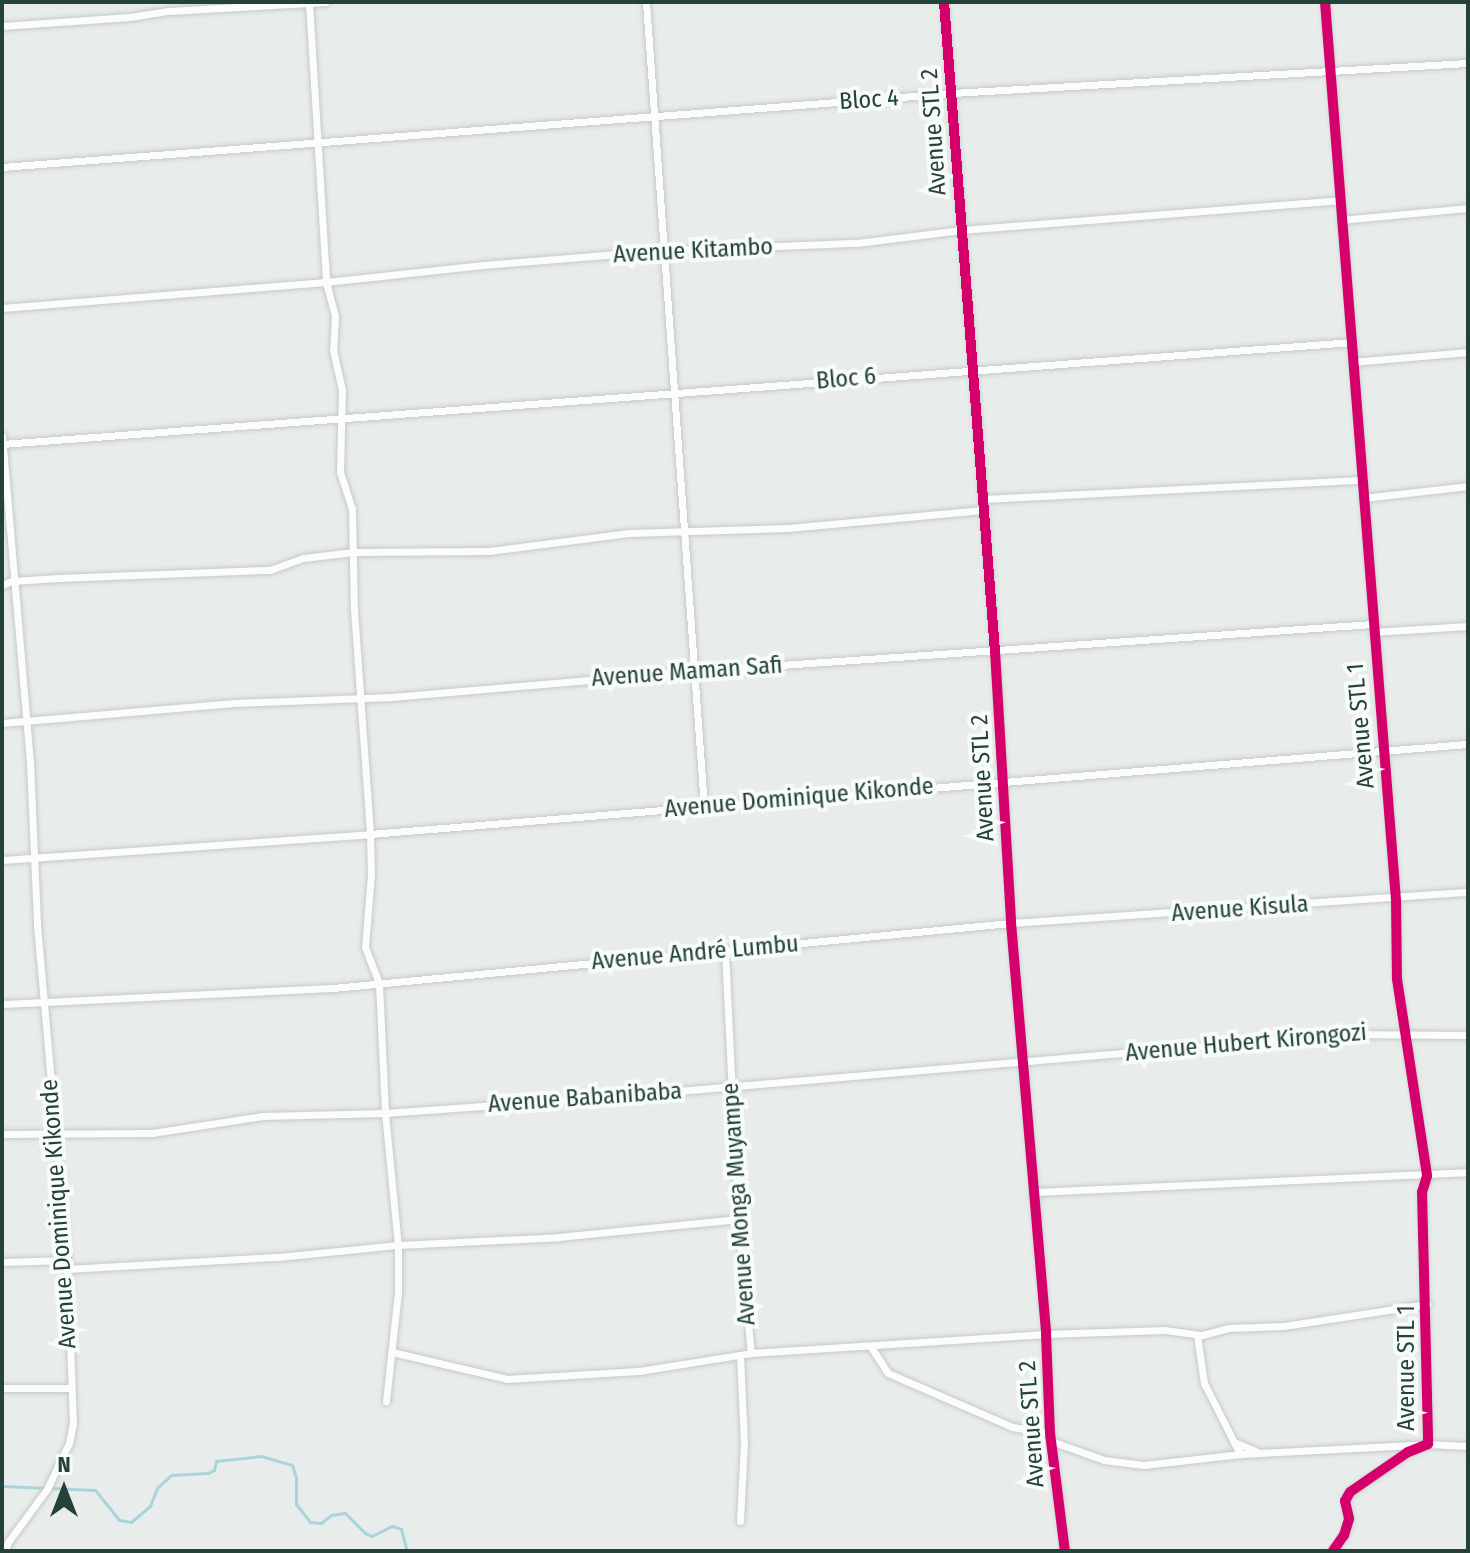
<!DOCTYPE html>
<meta charset="utf-8">
<style>
body{margin:0}
#map{position:relative;width:1470px;height:1553px;overflow:hidden;background:#e8edeb;font-family:"Fira Sans Condensed",sans-serif}
div>[style]{position:absolute}
[style*='--x']{left:calc(var(--x)*1px);top:calc(var(--y)*1px);width:calc(var(--w)*1px);rotate:calc(var(--a)*1deg)}
.stream>*{height:3px;margin:-1.5px;padding:0 1.5px;transform-origin:1.5px;border-radius:1.5px;background:#a9d4db}
.roads{filter:drop-shadow(0 0 2px #c5cac8) drop-shadow(0 0 2px #c5cac8)}
.minor>*{height:7px;margin:-3.5px;padding:0 3.5px;transform-origin:3.5px;border-radius:3.5px;background:#fcfcfc}
.cycleway>*{height:10px;margin:-5px;padding:0 5px;transform-origin:5px;border-radius:5px;background:#d6006c}
span{translate:-50% -50%;white-space:nowrap;text-align:center;line-height:1.15;-webkit-text-stroke:8px #f7fbf9;paint-order:stroke}
.street-label{font-size:24px;color:#24423a}
.frame{position:absolute;inset:0;border:4px solid #24423a;pointer-events:none}
.north{position:absolute;left:24px;top:1449px;width:80px;height:80px;-webkit-text-stroke:6px #f7fbf9;paint-order:stroke;rotate:0deg;font-size:22px;font-weight:700;line-height:32px;text-align:center;color:#24423a}
.north::after{content:'';display:block;margin:auto;width:28px;height:36px;background:#24423a;clip-path:polygon(50% 0,100% 100%,50% 72%,0 100%)}
</style>
<div id="map">
<div class="stream">
<div style="--x:2;--y:1486;--w:93;--a:2.5"></div>
<div style="--x:95;--y:1490;--w:38;--a:51"></div>
<div style="--x:119;--y:1520;--w:12;--a:9"></div>
<div style="--x:131;--y:1522;--w:25;--a:-40"></div>
<div style="--x:150;--y:1506;--w:19;--a:-69"></div>
<div style="--x:157;--y:1488;--w:19;--a:-43"></div>
<div style="--x:171;--y:1475;--w:37;--a:-3"></div>
<div style="--x:208;--y:1473;--w:7;--a:-27"></div>
<div style="--x:214;--y:1470;--w:9;--a:-77"></div>
<div style="--x:216;--y:1461;--w:45;--a:-6.3"></div>
<div style="--x:261;--y:1456;--w:32;--a:16"></div>
<div style="--x:292;--y:1465;--w:13;--a:72"></div>
<div style="--x:296;--y:1477;--w:27;--a:90"></div>
<div style="--x:296;--y:1504;--w:23;--a:52"></div>
<div style="--x:310;--y:1522;--w:11;--a:5"></div>
<div style="--x:321;--y:1523;--w:13;--a:-39"></div>
<div style="--x:331;--y:1515;--w:14;--a:-8"></div>
<div style="--x:345;--y:1513;--w:28;--a:45"></div>
<div style="--x:365;--y:1533;--w:8;--a:23"></div>
<div style="--x:372;--y:1536;--w:22;--a:-27"></div>
<div style="--x:392;--y:1526;--w:9;--a:18"></div>
<div style="--x:401;--y:1529;--w:23;--a:75"></div>
</div>
<div class="roads">
<div class="minor">
<div style="--x:309;--y:2;--w:281;--a:86.5"></div>
<div style="--x:326;--y:282;--w:158;--a:-6.2"></div>
<div style="--x:483;--y:265;--w:172;--a:-4.7"></div>
<div style="--x:654;--y:251;--w:203;--a:-2.3"></div>
<div style="--x:857;--y:243;--w:105;--a:-7.1"></div>
<div style="--x:961;--y:230;--w:380;--a:-4.5"></div>
<div style="--x:646;--y:2;--w:807;--a:85.88"></div>
<div style="--x:944;--y:2;--w:651;--a:85.51"></div>
<div style="--x:995;--y:651;--w:272;--a:86.6"></div>
<div style="--x:1011;--y:923;--w:412;--a:85.1"></div>
<div style="--x:1046;--y:1334;--w:99;--a:87.7"></div>
<div style="--x:1050;--y:1433;--w:119;--a:82.8"></div>
<div style="--x:1325;--y:2;--w:901;--a:85.48"></div>
<div style="--x:1396;--y:900;--w:79;--a:89.3"></div>
<div style="--x:1397;--y:979;--w:199;--a:81.3"></div>
<div style="--x:1427;--y:1176;--w:17;--a:107"></div>
<div style="--x:1422;--y:1192;--w:252;--a:88.6"></div>
<div style="--x:1428;--y:1444;--w:22;--a:158"></div>
<div style="--x:1408;--y:1452;--w:70;--a:145.4"></div>
<div style="--x:1350;--y:1492;--w:10;--a:119"></div>
<div style="--x:1345;--y:1501;--w:18;--a:77"></div>
<div style="--x:1349;--y:1519;--w:17;--a:107"></div>
<div style="--x:1344;--y:1535;--w:19;--a:125"></div>
<div style="--x:2;--y:26;--w:128;--a:-4"></div>
<div style="--x:130;--y:17;--w:39;--a:-9"></div>
<div style="--x:169;--y:11;--w:157;--a:-3.3"></div>
<div style="--x:2;--y:167;--w:953;--a:-4.45"></div>
<div style="--x:952;--y:93;--w:517;--a:-3.33"></div>
<div style="--x:1341;--y:220;--w:128;--a:-5.4"></div>
<div style="--x:2;--y:308;--w:325;--a:-4.6"></div>
<div style="--x:326;--y:282;--w:35;--a:75"></div>
<div style="--x:335;--y:316;--w:34;--a:93"></div>
<div style="--x:333;--y:350;--w:41;--a:77.3"></div>
<div style="--x:342;--y:390;--w:82;--a:91.4"></div>
<div style="--x:340;--y:472;--w:38;--a:72"></div>
<div style="--x:352;--y:508;--w:102;--a:88.9"></div>
<div style="--x:354;--y:610;--w:225;--a:85.9"></div>
<div style="--x:370;--y:834;--w:40;--a:88.6"></div>
<div style="--x:371;--y:874;--w:73;--a:94.7"></div>
<div style="--x:365;--y:947;--w:40;--a:69"></div>
<div style="--x:379;--y:984;--w:129;--a:87.3"></div>
<div style="--x:385;--y:1113;--w:133;--a:84.4"></div>
<div style="--x:398;--y:1245;--w:47;--a:90"></div>
<div style="--x:398;--y:1292;--w:110;--a:96.3"></div>
<div style="--x:1352;--y:362;--w:116;--a:-4.9"></div>
<div style="--x:2;--y:436;--w:328;--a:85.1"></div>
<div style="--x:30;--y:763;--w:162;--a:87.5"></div>
<div style="--x:37;--y:925;--w:336;--a:84.9"></div>
<div style="--x:67;--y:1260;--w:163;--a:87.9"></div>
<div style="--x:73;--y:1423;--w:20;--a:101"></div>
<div style="--x:69;--y:1443;--w:51;--a:115.6"></div>
<div style="--x:47;--y:1489;--w:66;--a:126.3"></div>
<div style="--x:8;--y:1542;--w:9;--a:108"></div>
<div style="--x:2;--y:444;--w:1353;--a:-4.32"></div>
<div style="--x:1363;--y:498;--w:106;--a:-6.5"></div>
<div style="--x:983;--y:499;--w:378;--a:-2.9"></div>
<div style="--x:2;--y:585;--w:11;--a:-22"></div>
<div style="--x:12;--y:581;--w:46;--a:-3.7"></div>
<div style="--x:58;--y:578;--w:212;--a:-2.2"></div>
<div style="--x:270;--y:570;--w:35;--a:-20"></div>
<div style="--x:303;--y:558;--w:51;--a:-6.7"></div>
<div style="--x:354;--y:552;--w:135;--a:-0.4"></div>
<div style="--x:489;--y:551;--w:141;--a:-7.3"></div>
<div style="--x:629;--y:533;--w:159;--a:-1.8"></div>
<div style="--x:788;--y:528;--w:196;--a:-5.3"></div>
<div style="--x:1373;--y:632;--w:95;--a:-3.6"></div>
<div style="--x:2;--y:723;--w:233;--a:-4.9"></div>
<div style="--x:234;--y:703;--w:158;--a:-2.2"></div>
<div style="--x:392;--y:697;--w:303;--a:-4.9"></div>
<div style="--x:694;--y:671;--w:681;--a:-3.96"></div>
<div style="--x:2;--y:860;--w:369;--a:-4"></div>
<div style="--x:370;--y:834;--w:1102;--a:-4.69"></div>
<div style="--x:725;--y:951;--w:268;--a:87.2"></div>
<div style="--x:738;--y:1219;--w:135;--a:84.5"></div>
<div style="--x:751;--y:1353;--w:296;--a:-3.7"></div>
<div style="--x:1046;--y:1334;--w:119;--a:-1.9"></div>
<div style="--x:1165;--y:1330;--w:37;--a:8"></div>
<div style="--x:1202;--y:1335;--w:27;--a:-15"></div>
<div style="--x:1228;--y:1328;--w:56;--a:-2"></div>
<div style="--x:1284;--y:1326;--w:145;--a:-8.7"></div>
<div style="--x:2;--y:1004;--w:331;--a:-2.8"></div>
<div style="--x:333;--y:988;--w:681;--a:-5.48"></div>
<div style="--x:1011;--y:923;--w:458;--a:-3.9"></div>
<div style="--x:2;--y:1134;--w:150;--a:-0.4"></div>
<div style="--x:152;--y:1133;--w:112;--a:-8.7"></div>
<div style="--x:263;--y:1116;--w:122;--a:-1.4"></div>
<div style="--x:385;--y:1113;--w:224;--a:-4.1"></div>
<div style="--x:608;--y:1097;--w:740;--a:-4.89"></div>
<div style="--x:1345;--y:1034;--w:123;--a:0.5"></div>
<div style="--x:1033;--y:1192;--w:435;--a:-2.6"></div>
<div style="--x:2;--y:1262;--w:65;--a:-1.8"></div>
<div style="--x:68;--y:1269;--w:211;--a:-3.3"></div>
<div style="--x:279;--y:1257;--w:120;--a:-5.8"></div>
<div style="--x:398;--y:1245;--w:161;--a:-2.8"></div>
<div style="--x:559;--y:1237;--w:180;--a:-5.7"></div>
<div style="--x:1197;--y:1335;--w:49;--a:81.7"></div>
<div style="--x:1204;--y:1383;--w:80;--a:63.1"></div>
<div style="--x:871;--y:1347;--w:31;--a:57"></div>
<div style="--x:888;--y:1373;--w:135;--a:23.5"></div>
<div style="--x:1012;--y:1427;--w:38;--a:9"></div>
<div style="--x:392;--y:1352;--w:118;--a:13.2"></div>
<div style="--x:507;--y:1379;--w:132;--a:-3.5"></div>
<div style="--x:639;--y:1371;--w:113;--a:-9.1"></div>
<div style="--x:2;--y:1388;--w:68;--a:0"></div>
<div style="--x:1051;--y:1441;--w:56;--a:19.7"></div>
<div style="--x:1104;--y:1460;--w:40;--a:7.1"></div>
<div style="--x:1144;--y:1465;--w:97;--a:-6.5"></div>
<div style="--x:1240;--y:1454;--w:188;--a:-3"></div>
<div style="--x:1428;--y:1444;--w:40;--a:2.9"></div>
<div style="--x:1234;--y:1442;--w:26;--a:23"></div>
<div style="--x:740;--y:1521;--w:78;--a:-87.1"></div>
<div style="--x:744;--y:1443;--w:87;--a:-92.6"></div>
</div>
</div>
<div class="cycleway">
<div style="--x:944;--y:2;--w:651;--a:85.51"></div>
<div style="--x:995;--y:651;--w:272;--a:86.6"></div>
<div style="--x:1011;--y:923;--w:412;--a:85.1"></div>
<div style="--x:1046;--y:1334;--w:99;--a:87.7"></div>
<div style="--x:1050;--y:1433;--w:119;--a:82.8"></div>
<div style="--x:1325;--y:2;--w:901;--a:85.48"></div>
<div style="--x:1396;--y:900;--w:79;--a:89.3"></div>
<div style="--x:1397;--y:979;--w:199;--a:81.3"></div>
<div style="--x:1427;--y:1176;--w:17;--a:107"></div>
<div style="--x:1422;--y:1192;--w:252;--a:88.6"></div>
<div style="--x:1428;--y:1444;--w:22;--a:158"></div>
<div style="--x:1408;--y:1452;--w:70;--a:145.4"></div>
<div style="--x:1350;--y:1492;--w:10;--a:119"></div>
<div style="--x:1345;--y:1501;--w:18;--a:77"></div>
<div style="--x:1349;--y:1519;--w:17;--a:107"></div>
<div style="--x:1344;--y:1535;--w:19;--a:125"></div>
</div>
<div class="street-label">
<span style="left:869px;top:100px;rotate:-4deg">Bloc 4</span>
<span style="left:934px;top:132px;rotate:-94deg">Avenue STL 2</span>
<span style="left:693px;top:251px;rotate:-3deg">Avenue Kitambo</span>
<span style="left:846px;top:379px;rotate:-5deg">Bloc 6</span>
<span style="left:687px;top:672px;rotate:-4deg">Avenue Maman Safi</span>
<span style="left:1361px;top:726px;rotate:-95deg">Avenue STL 1</span>
<span style="left:983px;top:778px;rotate:-93deg">Avenue STL 2</span>
<span style="left:799px;top:798px;rotate:-5deg">Avenue Dominique Kikonde</span>
<span style="left:1240px;top:909px;rotate:-4deg">Avenue Kisula</span>
<span style="left:695px;top:953px;rotate:-5deg">Avenue André Lumbu</span>
<span style="left:1246px;top:1043px;rotate:-5deg">Avenue Hubert Kirongozi</span>
<span style="left:585px;top:1098px;rotate:-4deg">Avenue Babanibaba</span>
<span style="left:739px;top:1204px;rotate:-94deg">Avenue Monga Muyampe</span>
<span style="left:59px;top:1214px;rotate:-94deg">Avenue Dominique Kikonde</span>
<span style="left:1407px;top:1368px;rotate:-90deg">Avenue STL 1</span>
<span style="left:1032px;top:1424px;rotate:-94deg">Avenue STL 2</span>
</div>
<div class="frame"></div>
<div class="north">N</div>
</div>
